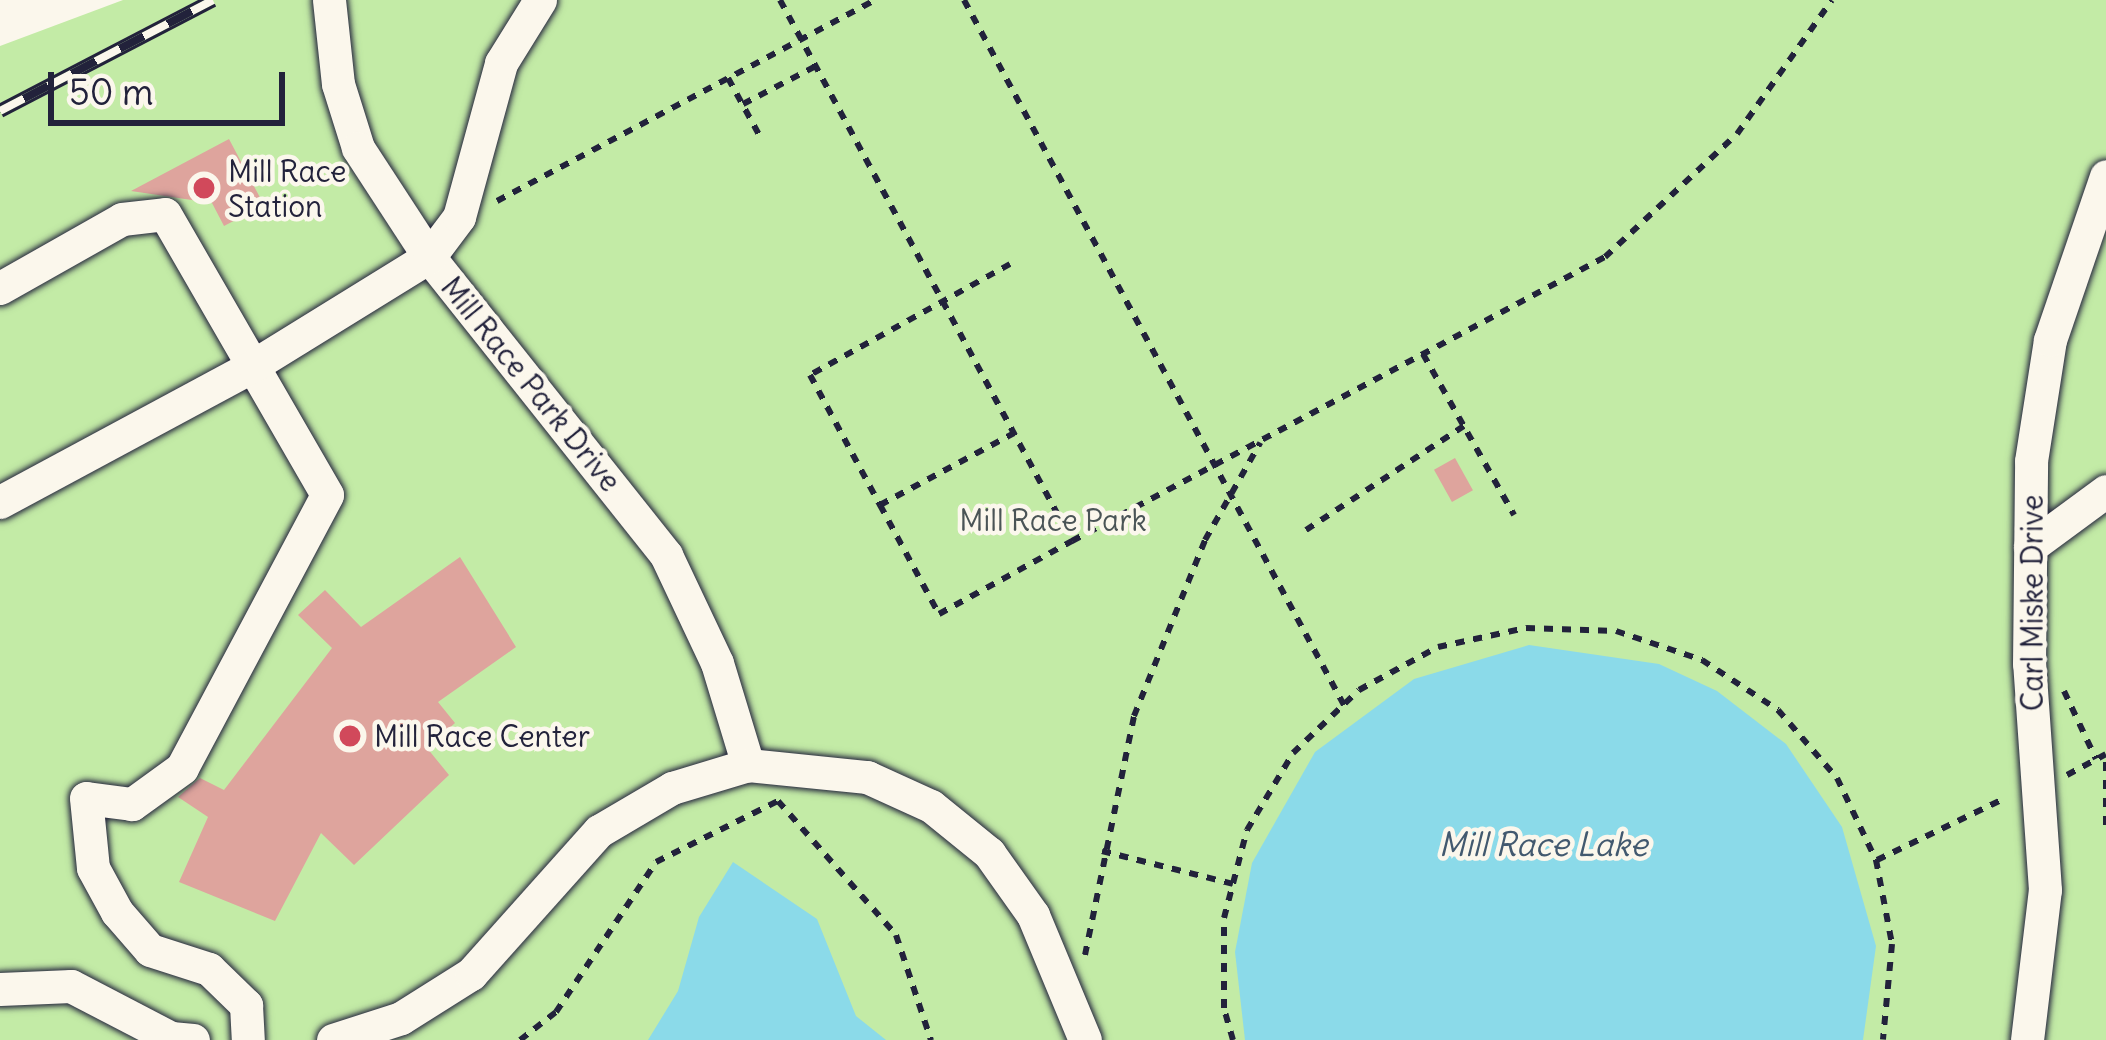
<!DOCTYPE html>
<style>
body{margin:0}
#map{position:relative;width:2106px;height:1040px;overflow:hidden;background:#fbf7ec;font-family:Delius,sans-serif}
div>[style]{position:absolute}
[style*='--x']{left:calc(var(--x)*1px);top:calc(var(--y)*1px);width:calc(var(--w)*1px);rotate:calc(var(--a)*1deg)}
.green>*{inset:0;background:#c3eba6}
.water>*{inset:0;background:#8bdae9}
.building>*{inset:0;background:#dea49d;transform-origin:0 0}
.path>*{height:6px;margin-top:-3px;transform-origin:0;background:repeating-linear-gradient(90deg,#22223b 0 9px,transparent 0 18px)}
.roads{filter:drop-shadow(0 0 3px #22223b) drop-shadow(0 0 3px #22223b)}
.minor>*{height:33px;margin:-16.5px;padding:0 16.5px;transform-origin:16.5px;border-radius:16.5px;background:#fbf7ec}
.rail>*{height:14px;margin-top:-7px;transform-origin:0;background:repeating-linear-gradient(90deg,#fbf7ec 0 27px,#22223b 0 54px);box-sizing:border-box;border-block:3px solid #22223b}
.dots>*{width:33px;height:33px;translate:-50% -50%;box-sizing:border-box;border:6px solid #fbf7ec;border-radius:50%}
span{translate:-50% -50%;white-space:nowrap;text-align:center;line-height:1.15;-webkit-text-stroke:9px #fbf7ec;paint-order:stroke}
.poi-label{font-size:30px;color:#22223b}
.left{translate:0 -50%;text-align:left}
.street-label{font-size:30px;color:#22223b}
.park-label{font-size:30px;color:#4a5456}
.water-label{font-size:33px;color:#42596f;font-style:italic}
.scale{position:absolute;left:48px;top:72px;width:237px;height:54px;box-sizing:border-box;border:6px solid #22223b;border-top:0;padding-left:15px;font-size:36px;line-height:42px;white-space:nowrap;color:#22223b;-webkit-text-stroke:9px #fbf7ec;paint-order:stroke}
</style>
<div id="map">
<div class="green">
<div style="clip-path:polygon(123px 0,2106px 0,2106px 1040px,0 1040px,0 46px)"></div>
</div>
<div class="water">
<div style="clip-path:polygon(1529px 645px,1659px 664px,1717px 691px,1786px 744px,1842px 827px,1876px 946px,1863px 1040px,1245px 1040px,1235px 952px,1252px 863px,1315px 752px,1414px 679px)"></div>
<div style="clip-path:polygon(733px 862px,817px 919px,856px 1016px,886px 1040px,648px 1040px,678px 991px,699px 917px)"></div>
</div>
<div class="building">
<div style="clip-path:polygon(229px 139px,264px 205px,224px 226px,212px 203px,131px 191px)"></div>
<div style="left:1455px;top:458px;width:37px;height:24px;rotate:61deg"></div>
<div style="clip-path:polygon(460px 557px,516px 647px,438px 702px,455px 723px,427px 748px,449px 775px,354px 865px,321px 833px,275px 921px,179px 882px,208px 817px,178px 797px,200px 778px,224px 790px,332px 648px,298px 615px,325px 590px,361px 627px)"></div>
</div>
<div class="path">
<div style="--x:780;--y:0;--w:615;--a:61.64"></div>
<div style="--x:1072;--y:541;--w:604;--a:-28.05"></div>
<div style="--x:1605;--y:257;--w:180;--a:-43"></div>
<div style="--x:1737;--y:134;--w:164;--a:-54.7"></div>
<div style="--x:964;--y:0;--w:801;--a:61.68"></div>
<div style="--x:728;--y:78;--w:71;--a:61.3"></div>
<div style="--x:743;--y:104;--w:82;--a:-27.5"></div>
<div style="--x:497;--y:201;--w:428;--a:-28"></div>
<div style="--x:1010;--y:264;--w:229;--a:151"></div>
<div style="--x:810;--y:375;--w:148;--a:61.7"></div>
<div style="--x:880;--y:505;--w:152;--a:-28.2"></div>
<div style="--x:1423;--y:354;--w:185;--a:60.5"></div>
<div style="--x:880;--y:505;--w:124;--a:61.6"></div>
<div style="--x:939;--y:614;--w:152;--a:-28.8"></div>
<div style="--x:1306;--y:530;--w:189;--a:-33.4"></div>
<div style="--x:2064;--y:691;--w:75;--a:64.8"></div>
<div style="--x:2106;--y:762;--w:68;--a:90"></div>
<div style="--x:2067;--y:775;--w:44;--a:-28.3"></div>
<div style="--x:1102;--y:851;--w:135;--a:14.1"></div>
<div style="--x:1877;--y:860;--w:142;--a:-25.8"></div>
<div style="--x:1085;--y:955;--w:244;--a:-78.4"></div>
<div style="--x:1134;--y:716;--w:190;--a:-68"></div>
<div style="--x:1205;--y:540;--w:112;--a:-60.4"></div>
<div style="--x:520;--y:1040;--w:46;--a:-37.9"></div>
<div style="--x:556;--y:1012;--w:180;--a:-56.3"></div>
<div style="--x:656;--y:862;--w:136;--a:-26.6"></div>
<div style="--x:778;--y:801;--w:179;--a:48.6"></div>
<div style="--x:896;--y:935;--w:111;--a:71.6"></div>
<div style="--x:1233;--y:1040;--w:33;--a:-106"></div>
<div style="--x:1224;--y:1008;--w:90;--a:-90"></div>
<div style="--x:1224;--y:918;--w:91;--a:-75.4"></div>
<div style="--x:1247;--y:830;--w:90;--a:-59.1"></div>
<div style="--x:1293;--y:753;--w:91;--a:-43.7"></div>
<div style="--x:1359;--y:690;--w:90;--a:-28.6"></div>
<div style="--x:1438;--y:647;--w:90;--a:-12.2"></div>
<div style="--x:1526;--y:628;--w:90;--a:1.9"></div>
<div style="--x:1616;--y:631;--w:91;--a:18.6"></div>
<div style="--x:1702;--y:660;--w:91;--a:33.3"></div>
<div style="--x:1778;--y:710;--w:90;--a:49.1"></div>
<div style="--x:1837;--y:778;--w:91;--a:64.6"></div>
<div style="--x:1876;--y:860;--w:86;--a:79.2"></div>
<div style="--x:1892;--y:944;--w:96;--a:95.4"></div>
</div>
<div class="roads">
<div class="minor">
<div style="--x:329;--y:0;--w:84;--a:83.9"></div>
<div style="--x:338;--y:84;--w:67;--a:72.6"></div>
<div style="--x:358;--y:148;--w:130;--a:56.9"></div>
<div style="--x:429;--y:257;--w:381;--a:51.5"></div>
<div style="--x:666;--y:555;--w:119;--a:64.7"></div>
<div style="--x:717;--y:663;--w:107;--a:73.1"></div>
<div style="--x:0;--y:288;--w:140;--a:-29.5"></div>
<div style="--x:122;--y:219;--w:43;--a:-6.6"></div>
<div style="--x:165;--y:214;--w:324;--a:60"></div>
<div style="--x:327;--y:495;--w:309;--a:118"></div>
<div style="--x:182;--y:768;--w:62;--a:144.2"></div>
<div style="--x:132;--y:804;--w:46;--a:-172.6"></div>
<div style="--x:86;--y:798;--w:70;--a:84.3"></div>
<div style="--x:93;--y:868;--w:50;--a:61.4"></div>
<div style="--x:117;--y:912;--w:50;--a:49"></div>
<div style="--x:150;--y:950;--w:62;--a:17.9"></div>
<div style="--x:209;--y:969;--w:52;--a:44.2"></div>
<div style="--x:246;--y:1005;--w:35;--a:87"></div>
<div style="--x:0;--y:502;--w:289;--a:-28.3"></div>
<div style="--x:254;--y:365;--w:206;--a:-31.7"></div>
<div style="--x:429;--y:257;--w:50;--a:-53.1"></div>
<div style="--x:459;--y:217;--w:160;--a:-74.7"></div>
<div style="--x:501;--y:63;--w:74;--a:-58.2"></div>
<div style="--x:2030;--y:547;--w:94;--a:-36.4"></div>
<div style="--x:0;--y:989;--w:71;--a:-2.4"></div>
<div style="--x:71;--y:986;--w:113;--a:27.5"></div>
<div style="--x:171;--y:1038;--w:22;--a:5"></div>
<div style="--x:333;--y:1040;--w:71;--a:-17.9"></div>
<div style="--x:401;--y:1018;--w:83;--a:-32.2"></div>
<div style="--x:471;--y:974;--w:192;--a:-48.2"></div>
<div style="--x:599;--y:831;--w:85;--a:-30.5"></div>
<div style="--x:672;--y:788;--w:79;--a:-16.8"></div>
<div style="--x:748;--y:765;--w:120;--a:5.8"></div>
<div style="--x:867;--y:777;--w:70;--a:24.4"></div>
<div style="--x:931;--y:806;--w:75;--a:39"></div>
<div style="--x:989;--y:853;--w:76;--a:54.6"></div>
<div style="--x:1033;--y:915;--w:135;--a:67.4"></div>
<div style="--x:2027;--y:1040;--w:151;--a:-83.2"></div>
<div style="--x:2045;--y:890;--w:227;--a:-94"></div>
<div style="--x:2029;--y:664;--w:203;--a:-89.4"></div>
<div style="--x:2031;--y:461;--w:122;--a:-81.1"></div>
<div style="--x:2050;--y:340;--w:173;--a:-71.1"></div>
</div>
</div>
<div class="rail">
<div style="--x:0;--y:111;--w:240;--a:-27.5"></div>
</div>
<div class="dots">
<div style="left:204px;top:188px;background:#d1495b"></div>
<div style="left:350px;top:736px;background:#d1495b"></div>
</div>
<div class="poi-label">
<span class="left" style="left:228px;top:188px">Mill Race<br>Station</span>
<span class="left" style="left:374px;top:736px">Mill Race Center</span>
</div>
<div class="street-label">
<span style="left:531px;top:384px;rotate:51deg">Mill Race Park Drive</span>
<span style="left:2032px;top:603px;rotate:-90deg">Carl Miske Drive</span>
</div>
<div class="park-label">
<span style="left:1053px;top:520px">Mill Race Park</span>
</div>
<div class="water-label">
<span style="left:1543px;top:845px">Mill Race Lake</span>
</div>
<div class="scale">50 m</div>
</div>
